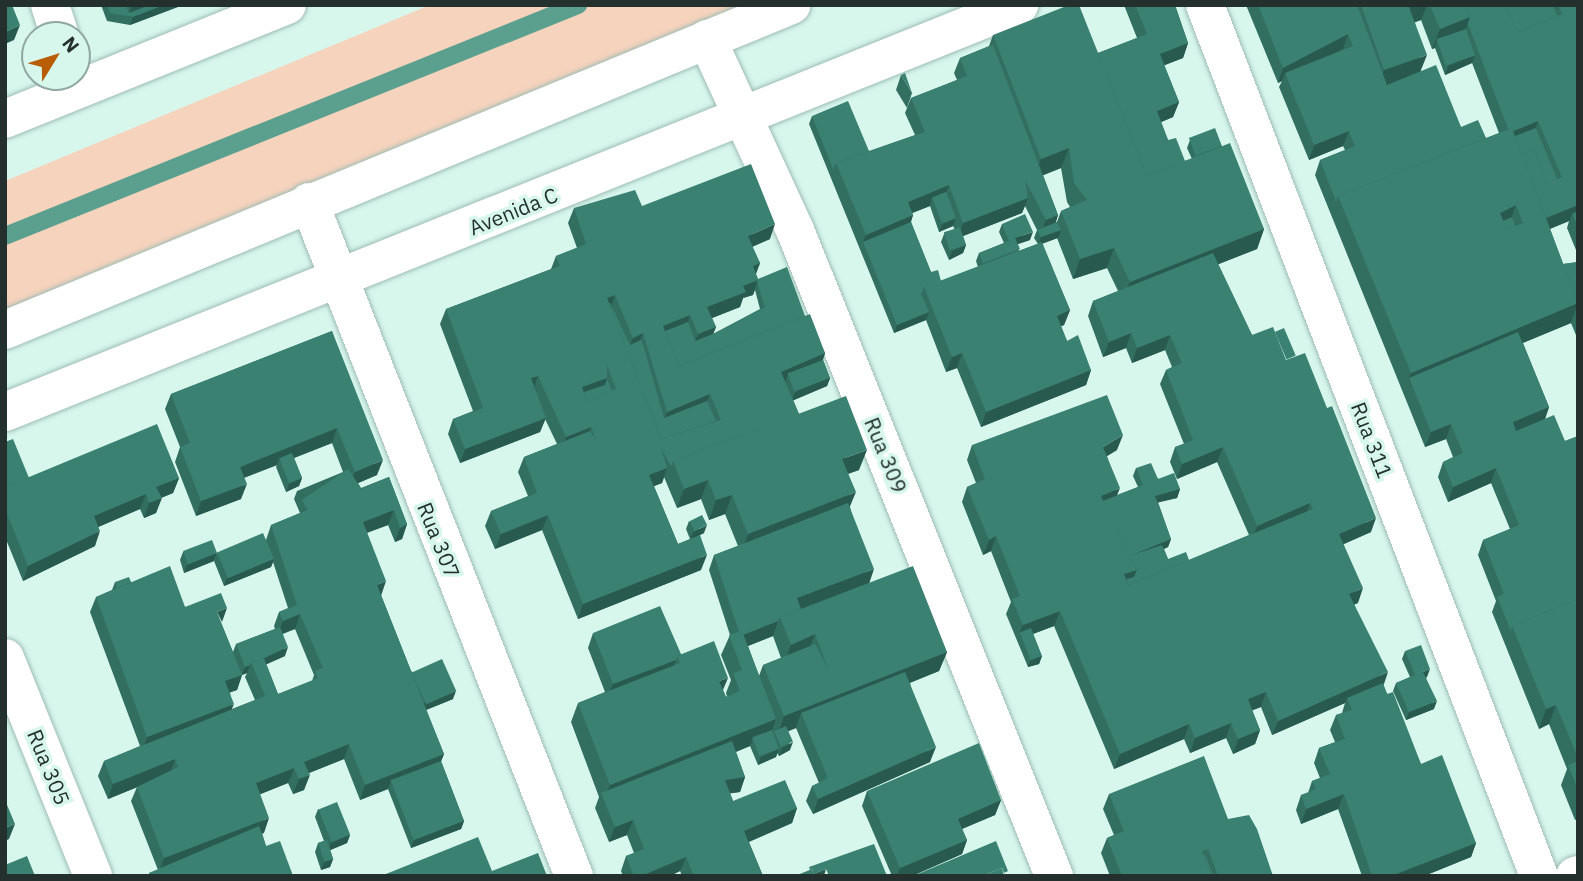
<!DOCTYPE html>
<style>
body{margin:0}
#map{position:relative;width:1583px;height:881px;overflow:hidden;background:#d7f7ed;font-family:"IBM Plex Sans",sans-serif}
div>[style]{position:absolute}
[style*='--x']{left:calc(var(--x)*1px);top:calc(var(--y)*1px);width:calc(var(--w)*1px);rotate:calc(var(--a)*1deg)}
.green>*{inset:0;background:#f6d3bd}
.stream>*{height:18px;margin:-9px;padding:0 9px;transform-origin:9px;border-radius:9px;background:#5ba08f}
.roads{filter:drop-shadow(0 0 2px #9ebcb4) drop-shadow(0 0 2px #9ebcb4)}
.minor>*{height:38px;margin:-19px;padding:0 19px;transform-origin:19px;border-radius:19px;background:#fff}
.wall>*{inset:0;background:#336f61}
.shaded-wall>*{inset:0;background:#295a4f}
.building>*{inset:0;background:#3b8171;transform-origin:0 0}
span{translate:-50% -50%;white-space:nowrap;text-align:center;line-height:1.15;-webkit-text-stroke:7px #d7f7ed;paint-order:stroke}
.street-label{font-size:21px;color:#24302d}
.frame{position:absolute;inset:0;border:7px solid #24302d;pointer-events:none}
.north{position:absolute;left:21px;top:21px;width:70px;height:70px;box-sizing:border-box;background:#d7f7ed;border:2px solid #8fa7a0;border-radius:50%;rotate:52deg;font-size:19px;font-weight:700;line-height:28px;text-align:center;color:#24302d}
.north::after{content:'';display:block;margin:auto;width:24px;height:32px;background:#b95d05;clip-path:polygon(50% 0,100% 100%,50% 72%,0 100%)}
</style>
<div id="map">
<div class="green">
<div style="clip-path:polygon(430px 5px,743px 5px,5px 310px,5px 181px)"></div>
</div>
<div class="stream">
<div style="--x:5;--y:236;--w:618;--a:-21.96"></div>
</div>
<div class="roads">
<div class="minor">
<div style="--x:50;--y:5;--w:32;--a:72"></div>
<div style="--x:1205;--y:5;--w:933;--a:69.02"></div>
<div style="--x:707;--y:39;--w:210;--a:65.3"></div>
<div style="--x:795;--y:230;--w:696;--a:68.15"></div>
<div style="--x:5;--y:119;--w:304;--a:-22"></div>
<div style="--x:309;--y:202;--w:724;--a:68.54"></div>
<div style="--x:5;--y:330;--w:851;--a:-22.46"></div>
<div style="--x:5;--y:412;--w:1093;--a:-21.87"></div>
<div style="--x:5;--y:658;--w:235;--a:68"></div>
<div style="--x:1575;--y:876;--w:3;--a:-18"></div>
</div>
</div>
<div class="wall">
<div style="clip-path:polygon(101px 5px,183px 5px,130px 25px,107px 21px)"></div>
<div style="clip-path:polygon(evenodd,1124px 5px,1175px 5px,1188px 43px,1183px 58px,1164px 65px,1179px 102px,1173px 117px,1161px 122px,1168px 140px,1185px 161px,1192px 159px,1187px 148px,1190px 140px,1222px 146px,1264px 229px,1257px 249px,1218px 264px,1252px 335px,1371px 532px,1343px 544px,1358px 603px,1354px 604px,1383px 685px,1421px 764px,1476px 843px,1471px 857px,1424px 876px,1362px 876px,1338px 809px,1301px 824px,1296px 810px,1301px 795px,1308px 793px,1312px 781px,1320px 778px,1314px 763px,1319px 748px,1335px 742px,1330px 730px,1336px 715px,1342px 713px,1345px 703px,1272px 735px,1261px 707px,1252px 710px,1260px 730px,1255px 744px,1233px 754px,1226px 738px,1190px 753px,1184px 739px,1114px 769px,1054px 626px,1033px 634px,1042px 656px,1039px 664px,1028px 667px,1006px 614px,1011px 602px,991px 551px,983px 555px,962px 502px,967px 487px,976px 483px,967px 460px,972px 445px,1117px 450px,1107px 456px,1117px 495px,1138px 487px,1133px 476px,1136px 468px,1180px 489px,1177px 498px,1158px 502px,1171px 539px,1168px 547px,1164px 549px,1168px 559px,1189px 560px,1249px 535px,1217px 462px,1177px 479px,1170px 462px,1175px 447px,1184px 444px,1160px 384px,1166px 370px,1172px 367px,1165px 350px,1132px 363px,1126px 348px,1103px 357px,1088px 316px,1093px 301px,1118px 291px,1107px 268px,1073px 279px,1057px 238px,1042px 244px,1070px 310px,1064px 325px,1061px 326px,1067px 341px,1091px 370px,1086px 385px,981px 427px,957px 368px,946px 372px,926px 320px,894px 333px,809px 124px,812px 116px,869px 151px,915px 135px,905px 113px,911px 98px,957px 80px,954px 73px,960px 58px,989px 46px,993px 35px,1098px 53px,1137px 38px,1124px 5px,1061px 168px,1067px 202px,1070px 207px,1061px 211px,1057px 222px,1056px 222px,1058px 215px,1043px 175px,1061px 168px,1124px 5px,930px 206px,939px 232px,953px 226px,955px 230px,944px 234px,941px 242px,949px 260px,963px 253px,966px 245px,963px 236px,1022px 213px,1025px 206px,1037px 230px,1034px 238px,1038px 244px,1019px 251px,1018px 244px,1030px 240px,1002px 224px,999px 232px,1004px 243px,979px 253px,976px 261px,978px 267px,941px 281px,931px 272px,911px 222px,913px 215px,912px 213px,930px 206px)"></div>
<div style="clip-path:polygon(evenodd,1246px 5px,1578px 5px,1578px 255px,1567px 228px,1569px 221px,1550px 229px,1563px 264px,1578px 262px,1578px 340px,1571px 323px,1523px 343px,1549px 407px,1545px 419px,1565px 441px,1578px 436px,1578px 819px,1575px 820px,1561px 785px,1567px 769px,1549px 724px,1539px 729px,1492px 612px,1496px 601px,1478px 555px,1483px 540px,1510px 529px,1491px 483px,1448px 502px,1438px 477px,1443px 462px,1453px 457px,1446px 439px,1425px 447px,1315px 175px,1320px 160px,1345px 150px,1343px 146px,1309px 160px,1279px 87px,1282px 81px,1278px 83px,1246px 5px,1421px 20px,1432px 49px,1435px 48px,1445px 75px,1472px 63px,1499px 133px,1486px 138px,1461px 127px,1421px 71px,1415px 22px,1421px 20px)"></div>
<div style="clip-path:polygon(901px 75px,912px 93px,907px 108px,896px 90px)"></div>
<div style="clip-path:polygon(evenodd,642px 206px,770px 239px,752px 247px,760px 263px,756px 274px,758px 279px,805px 316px,825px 353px,823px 360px,830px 378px,827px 386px,793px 400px,799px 414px,859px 470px,848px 474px,850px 507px,869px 583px,947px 652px,939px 671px,910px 683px,930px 762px,813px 814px,806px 801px,812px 786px,819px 783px,796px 728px,788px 731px,790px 750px,779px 756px,777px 753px,776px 757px,758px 765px,750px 746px,736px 752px,745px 777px,740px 792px,730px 793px,733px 801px,797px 808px,792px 823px,749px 842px,763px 876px,682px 876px,680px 871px,670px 876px,623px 876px,621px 871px,626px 856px,634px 853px,627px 835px,609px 842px,595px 808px,599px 797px,571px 722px,578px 703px,605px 692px,588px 648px,593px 633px,681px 654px,723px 690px,726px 697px,727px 696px,726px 693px,731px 680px,721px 655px,730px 635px,709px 570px,714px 555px,738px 546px,725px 514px,709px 520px,701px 499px,677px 508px,664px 477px,662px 483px,654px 486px,678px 544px,690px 539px,686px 529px,689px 521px,704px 533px,700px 535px,701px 570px,578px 619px,542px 530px,495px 549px,485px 526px,491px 511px,528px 496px,518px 472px,524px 457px,557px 444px,545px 419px,540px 432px,460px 463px,448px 434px,453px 419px,473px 411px,440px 324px,446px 309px,551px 269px,556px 256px,577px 248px,568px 223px,574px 208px,642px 206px,755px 290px,760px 309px,713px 334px,716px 327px,712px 318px,740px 307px,743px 298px,753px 295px,755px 290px,642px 206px,773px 636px,781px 658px,763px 665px,759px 676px,748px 646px,773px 636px)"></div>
<div style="clip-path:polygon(evenodd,332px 331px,377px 475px,358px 483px,361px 488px,389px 477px,407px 524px,402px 539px,395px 542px,388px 525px,367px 533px,381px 595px,411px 671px,453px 699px,426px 710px,444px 754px,441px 761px,464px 821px,461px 829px,411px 848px,388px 789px,360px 800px,344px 759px,309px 773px,304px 790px,293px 794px,288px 783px,260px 794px,264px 833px,262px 833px,266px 846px,292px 873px,291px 876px,149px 876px,149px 873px,158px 870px,131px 801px,137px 787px,108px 799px,98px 776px,104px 761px,140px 746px,90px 612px,96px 597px,112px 590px,115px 582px,131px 582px,221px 623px,233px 652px,236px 644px,275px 629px,274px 626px,279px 612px,288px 608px,273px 562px,271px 567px,224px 586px,214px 561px,217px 553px,266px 540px,271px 525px,300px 513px,294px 499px,297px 491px,343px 472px,332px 443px,294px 458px,302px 478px,299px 486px,286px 492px,276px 467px,277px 465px,244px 478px,241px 499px,196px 516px,175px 462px,180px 447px,165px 409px,171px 394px,332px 331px,295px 629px,314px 675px,312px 681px,278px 694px,266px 664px,285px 656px,283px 634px,295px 629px,332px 331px,247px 673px,245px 677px,255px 700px,232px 709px,230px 692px,237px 690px,242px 675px,247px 673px)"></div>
<div style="clip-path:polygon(5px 442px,29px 478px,179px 478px,173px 493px,161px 498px,156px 513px,144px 518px,140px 509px,98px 527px,95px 546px,23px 581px,5px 537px)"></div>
<div style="clip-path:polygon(183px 552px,217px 553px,214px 561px,184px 573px,180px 560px)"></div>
<div style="clip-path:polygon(1405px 651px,1427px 677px,1426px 678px,1434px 709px,1406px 720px,1393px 691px,1396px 683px,1410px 677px,1402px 659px)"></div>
<div style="clip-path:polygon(867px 791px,1001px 800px,995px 815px,962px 829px,967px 840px,962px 854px,912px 876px,892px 876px,862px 806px)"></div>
<div style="clip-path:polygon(1109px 794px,1228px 819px,1273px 876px,1110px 876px,1101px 853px,1107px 838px,1114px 835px,1103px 809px)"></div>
<div style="clip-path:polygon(318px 809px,350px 835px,347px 843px,330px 850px,333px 859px,330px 867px,321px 870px,315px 852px,318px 843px,324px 841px,315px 817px)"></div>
</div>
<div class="shaded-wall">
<div style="clip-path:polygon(135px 5px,183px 5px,130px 25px,133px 17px,128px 16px,132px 6px)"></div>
<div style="clip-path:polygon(1414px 5px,1427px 5px,1421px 20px,1402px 27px,1409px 7px)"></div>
<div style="clip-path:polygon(1470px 17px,1463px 37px,1437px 39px,1435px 48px,1432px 49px,1440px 29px)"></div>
<div style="clip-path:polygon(20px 25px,14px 40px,5px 44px,5px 32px)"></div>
<div style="clip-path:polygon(1348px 34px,1343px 49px,1287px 78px,1285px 73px,1282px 81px,1278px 83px,1283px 68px)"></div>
<div style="clip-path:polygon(1188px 43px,1183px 58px,1155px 69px,1160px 54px)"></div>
<div style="clip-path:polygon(1427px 55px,1419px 75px,1377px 90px,1384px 70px)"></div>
<div style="clip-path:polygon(1475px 55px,1472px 63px,1445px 75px,1448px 66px)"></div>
<div style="clip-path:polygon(1179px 102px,1173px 117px,1152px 126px,1157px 111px)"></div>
<div style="clip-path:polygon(1538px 121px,1533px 136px,1507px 139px,1510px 133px)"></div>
<div style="clip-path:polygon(1349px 131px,1343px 146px,1309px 160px,1314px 145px)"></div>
<div style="clip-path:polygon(1069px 148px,1061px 168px,1034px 179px,1041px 159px)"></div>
<div style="clip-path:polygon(949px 185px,943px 200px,932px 198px,930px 206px,902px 217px,908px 202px)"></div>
<div style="clip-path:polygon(1028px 198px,1022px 213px,958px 238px,963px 223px)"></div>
<div style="clip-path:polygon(1516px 205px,1509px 225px,1496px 225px,1500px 213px)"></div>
<div style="clip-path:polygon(1578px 205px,1578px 217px,1572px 214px,1569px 221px,1537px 234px,1542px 219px)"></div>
<div style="clip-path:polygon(913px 215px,908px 230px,863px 242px,866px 235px)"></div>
<div style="clip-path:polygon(1058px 215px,1053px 230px,1040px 235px,1046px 220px)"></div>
<div style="clip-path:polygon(956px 218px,953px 226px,939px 232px,942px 224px)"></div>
<div style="clip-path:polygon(775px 224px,770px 239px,742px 251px,748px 236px)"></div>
<div style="clip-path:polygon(1264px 229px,1257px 249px,1123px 302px,1130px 282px)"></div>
<div style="clip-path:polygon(1061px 230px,1058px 238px,1038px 245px,1041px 237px)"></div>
<div style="clip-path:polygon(1033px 232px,1030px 240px,1012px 246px,1015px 238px)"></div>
<div style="clip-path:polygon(966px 245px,963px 253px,949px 260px,952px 251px)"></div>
<div style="clip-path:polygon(1114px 248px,1107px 268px,1073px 279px,1080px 259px)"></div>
<div style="clip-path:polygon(760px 263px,754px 278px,753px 266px)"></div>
<div style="clip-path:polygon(758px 280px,753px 295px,743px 298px,740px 307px,702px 322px,707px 307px,743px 286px)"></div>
<div style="clip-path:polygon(615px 295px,610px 310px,607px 298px)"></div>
<div style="clip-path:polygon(1578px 303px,1571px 323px,1413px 388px,1409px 378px,1404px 392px,1411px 373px)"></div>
<div style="clip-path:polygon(1070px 310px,1064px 325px,1051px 331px,1057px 316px)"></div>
<div style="clip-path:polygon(929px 312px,926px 320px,894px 333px,897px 325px)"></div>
<div style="clip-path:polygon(690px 315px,685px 330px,663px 339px,663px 326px)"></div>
<div style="clip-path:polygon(716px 327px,710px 342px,692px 349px,698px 334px)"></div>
<div style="clip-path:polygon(643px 333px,638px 348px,627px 353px,633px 338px)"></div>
<div style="clip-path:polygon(1131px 333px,1126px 348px,1103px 357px,1109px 342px)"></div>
<div style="clip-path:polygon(1170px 335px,1165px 350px,1132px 363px,1137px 348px)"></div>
<div style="clip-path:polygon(825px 353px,820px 368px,788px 374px,785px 383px,781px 372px)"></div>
<div style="clip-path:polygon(962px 353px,957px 368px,946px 372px,952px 357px)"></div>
<div style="clip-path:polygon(1091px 370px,1086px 385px,981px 427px,986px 412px)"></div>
<div style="clip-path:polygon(538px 376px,533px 391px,531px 378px)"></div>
<div style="clip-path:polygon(607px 378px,602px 393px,579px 394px,582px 387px)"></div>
<div style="clip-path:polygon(830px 378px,827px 386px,792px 401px,795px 392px)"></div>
<div style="clip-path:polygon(710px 394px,704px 409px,661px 426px,667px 412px)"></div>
<div style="clip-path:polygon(1549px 407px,1544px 422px,1507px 436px,1513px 422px)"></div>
<div style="clip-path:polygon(546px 418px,540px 432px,460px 463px,465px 449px)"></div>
<div style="clip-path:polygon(1451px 424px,1446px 439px,1425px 447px,1431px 432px)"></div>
<div style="clip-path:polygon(591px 427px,585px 442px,560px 452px,566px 437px)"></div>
<div style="clip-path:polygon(337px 428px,332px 443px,281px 463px,279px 459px,277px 465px,235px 481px,240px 467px)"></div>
<div style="clip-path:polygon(1123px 435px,1117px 450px,1097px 462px,1103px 447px)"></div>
<div style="clip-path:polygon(1223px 447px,1217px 462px,1177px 479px,1182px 464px)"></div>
<div style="clip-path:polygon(867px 450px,859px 470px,835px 478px,842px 459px)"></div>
<div style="clip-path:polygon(383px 460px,377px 475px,349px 487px,355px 472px)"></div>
<div style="clip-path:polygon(667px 468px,662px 483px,644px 490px,649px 475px)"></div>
<div style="clip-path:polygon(1496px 468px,1491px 483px,1448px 502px,1453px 487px)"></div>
<div style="clip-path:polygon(179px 478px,173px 493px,151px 502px,156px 487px)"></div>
<div style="clip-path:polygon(302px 478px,299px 486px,286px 492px,289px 484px)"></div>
<div style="clip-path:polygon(708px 480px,701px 499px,677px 508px,684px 489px)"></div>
<div style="clip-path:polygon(247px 484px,241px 499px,196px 516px,201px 501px)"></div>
<div style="clip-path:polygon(1120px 488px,1114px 503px,1098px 502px,1101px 496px)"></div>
<div style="clip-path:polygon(1180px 489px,1177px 498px,1152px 504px,1155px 496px)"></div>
<div style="clip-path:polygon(856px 492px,848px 511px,741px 554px,748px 534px)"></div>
<div style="clip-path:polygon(146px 494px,140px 509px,89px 531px,94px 516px)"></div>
<div style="clip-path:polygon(732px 495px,725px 514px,709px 520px,716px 500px)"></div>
<div style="clip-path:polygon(162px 498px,156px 513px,144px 518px,149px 503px)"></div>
<div style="clip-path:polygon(1310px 503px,1305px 518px,1252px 541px,1257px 526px)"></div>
<div style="clip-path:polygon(394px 510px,388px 525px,357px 536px,363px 522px)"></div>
<div style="clip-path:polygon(548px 515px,542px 530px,495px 549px,501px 534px)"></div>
<div style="clip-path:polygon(1376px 518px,1371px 532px,1333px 549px,1339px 534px)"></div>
<div style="clip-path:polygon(407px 524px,402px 539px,395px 542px,400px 528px)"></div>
<div style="clip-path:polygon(707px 525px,704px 533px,690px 540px,693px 532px)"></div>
<div style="clip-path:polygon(100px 531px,95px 546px,23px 581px,28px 566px)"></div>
<div style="clip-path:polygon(996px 536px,991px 551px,983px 555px,989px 540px)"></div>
<div style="clip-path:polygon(1171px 539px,1168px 547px,1129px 564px,1132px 555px)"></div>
<div style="clip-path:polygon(217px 553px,214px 561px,184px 573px,187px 565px)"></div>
<div style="clip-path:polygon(707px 555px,701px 570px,578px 619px,583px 604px)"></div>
<div style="clip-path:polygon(274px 559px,271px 567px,224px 586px,227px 578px)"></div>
<div style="clip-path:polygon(874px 569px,869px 584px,792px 613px,797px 598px)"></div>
<div style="clip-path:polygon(1137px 570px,1131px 585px,1122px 581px,1124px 574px)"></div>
<div style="clip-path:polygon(386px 581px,381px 596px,377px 585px)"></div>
<div style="clip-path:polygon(1363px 588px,1358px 603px,1344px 609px,1349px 594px)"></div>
<div style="clip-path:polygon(227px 608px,222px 622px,217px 612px)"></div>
<div style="clip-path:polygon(1060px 611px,1054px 626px,1022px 638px,1020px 632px,1023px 625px)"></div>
<div style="clip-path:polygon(300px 614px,295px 629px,277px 635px,283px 621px)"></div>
<div style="clip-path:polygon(778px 621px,773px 636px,735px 651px,740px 636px)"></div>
<div style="clip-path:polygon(815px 634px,807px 654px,784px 664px,791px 645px)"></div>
<div style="clip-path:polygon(288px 647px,285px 656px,254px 670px,252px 664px)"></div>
<div style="clip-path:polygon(947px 652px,939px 671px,806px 724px,801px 713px,796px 728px,777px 736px,784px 716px)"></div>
<div style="clip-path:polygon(1042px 656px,1039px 664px,1028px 667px,1031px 659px)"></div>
<div style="clip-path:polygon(676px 660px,670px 675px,607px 698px,613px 684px)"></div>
<div style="clip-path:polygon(250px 665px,247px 673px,242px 675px,237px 690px,220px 696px,225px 681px,242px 675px,245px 667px)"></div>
<div style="clip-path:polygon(1430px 669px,1427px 677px,1420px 680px,1423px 672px)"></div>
<div style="clip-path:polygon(1388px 672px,1383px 687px,1347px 698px,1345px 703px,1272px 735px,1278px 721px)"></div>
<div style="clip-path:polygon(728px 678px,720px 697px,719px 681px)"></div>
<div style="clip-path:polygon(456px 691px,453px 699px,416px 714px,419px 705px)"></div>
<div style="clip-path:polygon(1266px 692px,1261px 707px,1243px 714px,1248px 699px)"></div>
<div style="clip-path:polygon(1437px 701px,1434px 709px,1406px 720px,1409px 712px)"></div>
<div style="clip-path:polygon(234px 704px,228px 718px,142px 752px,147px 737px)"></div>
<div style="clip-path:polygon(1556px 705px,1549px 724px,1539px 729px,1546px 709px)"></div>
<div style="clip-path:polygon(776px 719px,769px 739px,753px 738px,750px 746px,605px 804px,604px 801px,610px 785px)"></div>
<div style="clip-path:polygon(1231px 723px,1226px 738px,1190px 753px,1195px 738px)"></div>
<div style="clip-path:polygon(1189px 724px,1184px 739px,1114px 769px,1120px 754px)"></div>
<div style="clip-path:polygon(1260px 730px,1255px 744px,1233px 754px,1238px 739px)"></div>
<div style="clip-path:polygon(793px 742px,790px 750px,779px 756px,782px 748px)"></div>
<div style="clip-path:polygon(349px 744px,344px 759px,299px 777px,304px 762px)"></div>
<div style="clip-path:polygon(936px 747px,930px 762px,813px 814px,818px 799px)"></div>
<div style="clip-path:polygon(779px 749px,776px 757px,758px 765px,761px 757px)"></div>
<div style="clip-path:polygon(444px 754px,438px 769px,391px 781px,388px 789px,360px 800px,365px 785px)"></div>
<div style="clip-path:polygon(175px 759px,170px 774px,108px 799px,113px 784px)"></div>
<div style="clip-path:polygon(294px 768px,288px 783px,251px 798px,256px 783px)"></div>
<div style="clip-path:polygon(310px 775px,304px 790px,293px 794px,299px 779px)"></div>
<div style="clip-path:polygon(745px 777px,740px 792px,719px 795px,725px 780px)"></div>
<div style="clip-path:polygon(1344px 794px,1338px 809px,1301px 824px,1306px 809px)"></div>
<div style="clip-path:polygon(1001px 800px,995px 815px,952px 833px,958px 819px)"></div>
<div style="clip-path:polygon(797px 808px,792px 823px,739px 846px,744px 831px)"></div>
<div style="clip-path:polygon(269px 818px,264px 833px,159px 873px,164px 858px)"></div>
<div style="clip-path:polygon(633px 820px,627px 835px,609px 842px,615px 827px)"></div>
<div style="clip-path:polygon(464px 821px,461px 829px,411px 848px,414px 840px)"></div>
<div style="clip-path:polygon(15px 824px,9px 839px,5px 841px,5px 828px)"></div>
<div style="clip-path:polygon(350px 835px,347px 843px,328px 851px,331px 843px)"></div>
<div style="clip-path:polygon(967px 840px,962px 854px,912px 876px,897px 876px,900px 868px)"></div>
<div style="clip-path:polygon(1476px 843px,1471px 857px,1424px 876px,1391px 876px)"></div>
<div style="clip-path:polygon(686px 857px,680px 871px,670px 876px,641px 876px)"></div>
<div style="clip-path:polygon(333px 859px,330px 867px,321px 870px,324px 862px)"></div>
<div style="clip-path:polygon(826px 869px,824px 876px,812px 876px,813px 874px)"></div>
</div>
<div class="building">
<div style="clip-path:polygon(5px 5px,12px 5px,20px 25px,5px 32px)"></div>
<div style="clip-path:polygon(107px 5px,126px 5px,129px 13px,150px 5px,164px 5px,133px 17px,110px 13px)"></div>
<div style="clip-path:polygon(1069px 5px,1079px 5px,1147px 176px,1230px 143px,1264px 229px,1130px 282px,1114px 248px,1080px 259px,1061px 211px,1087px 200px,1074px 183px,1069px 148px,1041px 159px,993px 35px)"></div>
<div style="clip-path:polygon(1135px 5px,1175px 5px,1188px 43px,1160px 54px,1179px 102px,1157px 111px,1168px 140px,1176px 138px,1185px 161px,1147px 176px,1098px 53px,1147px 34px)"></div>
<div style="clip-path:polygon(1258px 5px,1357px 5px,1387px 85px,1436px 65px,1461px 127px,1478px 120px,1486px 138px,1338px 196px,1336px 201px,1320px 160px,1355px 146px,1351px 137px,1349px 131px,1314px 145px,1285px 73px,1353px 46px,1348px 34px,1283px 68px)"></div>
<div style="clip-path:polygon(1361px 5px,1414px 5px,1409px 7px,1427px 55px,1384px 70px)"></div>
<div style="clip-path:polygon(1430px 5px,1465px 5px,1470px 17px,1440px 29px)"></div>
<div style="clip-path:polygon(1465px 5px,1504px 5px,1518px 32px,1562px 14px,1558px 5px,1578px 5px,1578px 205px,1546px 218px,1522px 155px,1534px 149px,1547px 183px,1562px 177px,1538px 121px,1513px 131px,1512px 128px,1508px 129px,1468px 24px,1470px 17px)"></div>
<div style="clip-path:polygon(1504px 5px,1553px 5px,1557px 16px,1518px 32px)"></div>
<div style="left:1466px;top:29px;width:28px;height:31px;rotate:71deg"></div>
<div style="clip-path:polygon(993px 45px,1058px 215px,1046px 220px,1025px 180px,1028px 198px,963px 223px,949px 185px,908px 202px,913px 215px,866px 235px,836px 163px,925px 132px,911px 98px,967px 76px,960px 58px)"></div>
<div style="clip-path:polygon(905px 73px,912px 93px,901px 75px)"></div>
<div style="clip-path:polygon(848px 101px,869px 151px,836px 163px,833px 169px,812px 116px)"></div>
<div style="left:1215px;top:128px;width:19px;height:28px;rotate:69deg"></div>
<div style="clip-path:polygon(evenodd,1512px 128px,1578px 303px,1411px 373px,1338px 196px,1512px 128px,1516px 205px,1523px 223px,1507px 229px,1500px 213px,1516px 205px)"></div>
<div style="clip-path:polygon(1536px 128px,1557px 179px,1547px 183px,1534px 149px,1522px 155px,1515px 136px)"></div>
<div style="clip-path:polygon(evenodd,751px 164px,775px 224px,748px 236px,760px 263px,753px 266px,758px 280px,743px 286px,746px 292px,707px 307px,716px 327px,698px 334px,690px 315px,663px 326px,679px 366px,810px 314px,825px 353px,781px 372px,799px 414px,673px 461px,671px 466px,661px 448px,667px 468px,649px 475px,678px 544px,700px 535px,707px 555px,583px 604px,548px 515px,501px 534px,491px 511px,537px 493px,524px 457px,590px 431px,596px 440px,591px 427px,566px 437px,538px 376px,531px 378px,546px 418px,465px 449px,453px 419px,483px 408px,446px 309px,560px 266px,556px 256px,586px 244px,574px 208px,635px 190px,642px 206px,751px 164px,615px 295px,633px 338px,643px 333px,667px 412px,710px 394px,721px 420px,661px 439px,607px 298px,615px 295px,751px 164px,607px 365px,616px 389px,587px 401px,582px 387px,607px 378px,607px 365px)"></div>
<div style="left:946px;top:192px;width:28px;height:15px;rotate:69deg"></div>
<div style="clip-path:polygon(1578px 211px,1578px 227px,1572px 214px)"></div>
<div style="clip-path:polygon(1025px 214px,1033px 232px,1015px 238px,1020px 249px,983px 263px,979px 253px,1009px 241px,1002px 224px)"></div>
<div style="clip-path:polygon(1512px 217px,1515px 226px,1507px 229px,1503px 221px)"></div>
<div style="clip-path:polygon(911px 222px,931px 272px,938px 270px,941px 281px,924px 287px,921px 294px,929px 312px,897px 325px,863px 242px)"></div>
<div style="clip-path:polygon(1057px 222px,1061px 230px,1041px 237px,1037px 230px)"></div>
<div style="left:960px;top:227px;width:19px;height:17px;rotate:72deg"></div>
<div style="clip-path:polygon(1042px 242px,1070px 310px,1057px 316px,1067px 341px,1078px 335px,1091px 370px,986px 412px,962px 353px,952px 357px,924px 287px)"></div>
<div style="clip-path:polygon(1213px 253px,1252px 335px,1273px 327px,1286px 360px,1305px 353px,1327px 408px,1332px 406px,1376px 518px,1339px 534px,1363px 588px,1349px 594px,1388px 672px,1278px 721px,1266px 692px,1248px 699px,1260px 730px,1238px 739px,1231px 723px,1195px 738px,1189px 724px,1120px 754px,1060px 611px,1023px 625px,1012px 599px,1020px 596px,996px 536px,989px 540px,967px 487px,985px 479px,972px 445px,1107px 395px,1123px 435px,1103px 447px,1120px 488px,1101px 496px,1137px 570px,1124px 574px,1128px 585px,1313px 509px,1310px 503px,1257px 526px,1223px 447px,1182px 464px,1175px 447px,1193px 440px,1166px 370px,1182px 363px,1170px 335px,1137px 348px,1131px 333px,1109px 342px,1093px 301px)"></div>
<div style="clip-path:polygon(1578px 262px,1578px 302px,1563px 264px)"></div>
<div style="clip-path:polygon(787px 267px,805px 316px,679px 366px,665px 331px,688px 322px,695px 341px,713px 334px,765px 307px,757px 282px,758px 279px)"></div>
<div style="clip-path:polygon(609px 303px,610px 303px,630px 345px,641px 340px,644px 348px,664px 418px,707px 401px,716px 421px,661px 439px)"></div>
<div style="left:1284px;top:328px;width:30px;height:10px;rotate:67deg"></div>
<div style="clip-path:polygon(332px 331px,383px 460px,355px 472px,337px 428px,240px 467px,247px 484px,201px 501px,180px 447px,190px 443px,171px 394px)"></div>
<div style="clip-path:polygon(1518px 332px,1549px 407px,1513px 422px,1516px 431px,1554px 415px,1565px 441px,1578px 436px,1578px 599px,1512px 626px,1511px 631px,1497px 597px,1504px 594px,1483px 540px,1519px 525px,1496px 468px,1453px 487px,1443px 462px,1463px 453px,1451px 424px,1431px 432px,1409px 378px)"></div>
<div style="left:823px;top:360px;width:19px;height:38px;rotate:69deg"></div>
<div style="clip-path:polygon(607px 379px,612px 391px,587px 401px,584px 392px,605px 385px)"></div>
<div style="clip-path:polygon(846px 396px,867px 450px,842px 459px,856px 492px,748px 534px,732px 495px,716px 500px,708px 480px,684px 489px,673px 461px)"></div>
<div style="clip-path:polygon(157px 424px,179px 478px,156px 487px,162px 498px,149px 503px,146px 494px,94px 516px,100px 531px,28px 566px,5px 509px,5px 487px)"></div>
<div style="clip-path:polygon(13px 439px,29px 478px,5px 487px,5px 442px)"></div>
<div style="left:292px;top:453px;width:27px;height:14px;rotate:68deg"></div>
<div style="clip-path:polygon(1151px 463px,1158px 479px,1174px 473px,1180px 489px,1155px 496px,1171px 539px,1132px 555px,1162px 545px,1168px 559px,1186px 552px,1189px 560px,1128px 585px,1126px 579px,1134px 577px,1137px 570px,1103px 501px,1143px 485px,1136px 468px)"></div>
<div style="left:348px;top:469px;width:23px;height:56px;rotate:56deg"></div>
<div style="clip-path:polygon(389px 477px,407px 524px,400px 528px,394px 510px,363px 522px,386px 581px,377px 585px,444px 754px,365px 785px,349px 744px,304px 762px,310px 775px,299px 779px,294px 768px,256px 783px,269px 818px,164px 858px,137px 787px,178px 767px,175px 759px,113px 784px,104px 761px,265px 696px,251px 662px,264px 658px,278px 694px,318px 678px,315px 671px,323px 668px,300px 614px,283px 621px,279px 612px,297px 605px,271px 525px)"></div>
<div style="clip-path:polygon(848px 503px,874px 569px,797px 598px,801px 609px,780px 617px,778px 621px,743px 635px,742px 631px,739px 632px,714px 555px)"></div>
<div style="left:702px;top:515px;width:11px;height:14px;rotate:63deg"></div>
<div style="left:263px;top:533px;width:28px;height:50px;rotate:67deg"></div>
<div style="left:212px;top:540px;width:14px;height:31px;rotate:69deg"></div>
<div style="clip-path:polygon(170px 566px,185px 607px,221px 593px,227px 608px,217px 612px,242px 675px,225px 681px,234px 704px,147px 737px,96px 597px)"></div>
<div style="clip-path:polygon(913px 566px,947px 652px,784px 716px,763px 665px,815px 644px,828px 668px,815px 634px,791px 645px,780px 617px)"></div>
<div style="clip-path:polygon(129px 577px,131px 582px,117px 588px,115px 582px)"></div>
<div style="clip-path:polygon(1578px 599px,1578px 758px,1556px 705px,1546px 709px,1512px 626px)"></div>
<div style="clip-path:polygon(660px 606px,681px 654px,677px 656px,676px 660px,613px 684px,593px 633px)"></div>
<div style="clip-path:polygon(280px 627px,288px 647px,264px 658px,251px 662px,250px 665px,245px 667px,236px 644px)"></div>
<div style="left:1031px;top:628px;width:30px;height:12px;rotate:69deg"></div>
<div style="clip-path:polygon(742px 631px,776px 719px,610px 785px,578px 703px,680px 663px,677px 656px,714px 641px,728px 678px,719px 681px,726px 697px,740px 691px,733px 673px,742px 670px,729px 635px)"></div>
<div style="clip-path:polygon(1421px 645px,1430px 669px,1423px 672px,1437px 701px,1409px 712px,1396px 683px,1415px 675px,1405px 651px)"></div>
<div style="left:442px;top:659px;width:35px;height:33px;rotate:66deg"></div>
<div style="clip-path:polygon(905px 672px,936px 747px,818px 799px,812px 786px,828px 778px,801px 713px)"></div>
<div style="clip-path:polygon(1383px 683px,1387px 694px,1393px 692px,1421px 764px,1442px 755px,1476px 843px,1391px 876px,1372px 876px,1344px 794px,1306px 809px,1301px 795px,1316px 789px,1312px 781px,1330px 774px,1319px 748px,1345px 739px,1336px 715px,1352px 710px,1347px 698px)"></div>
<div style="left:786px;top:726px;width:17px;height:13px;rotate:66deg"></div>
<div style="left:772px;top:730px;width:20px;height:21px;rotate:70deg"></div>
<div style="clip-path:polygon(732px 741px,745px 777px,725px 780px,733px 801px,785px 780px,797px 808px,744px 831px,763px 876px,694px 876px,686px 857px,641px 876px,634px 876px,626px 856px,644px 849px,633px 820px,615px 827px,601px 793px)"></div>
<div style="clip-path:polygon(979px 743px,1001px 800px,958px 819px,967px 840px,900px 868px,867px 791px)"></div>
<div style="clip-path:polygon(evenodd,1204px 756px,1228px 819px,1249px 815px,1257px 829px,1273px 876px,1122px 876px,1107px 838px,1124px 831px,1109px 794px,1204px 756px,1208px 849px,1217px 873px,1211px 875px,1202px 851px,1208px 849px)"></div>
<div style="left:441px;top:761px;width:64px;height:54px;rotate:69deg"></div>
<div style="clip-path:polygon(1578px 761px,1578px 790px,1568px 765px)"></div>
<div style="clip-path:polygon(5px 800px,15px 824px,5px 828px)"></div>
<div style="left:337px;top:802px;width:35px;height:20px;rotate:68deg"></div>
<div style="clip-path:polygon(259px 826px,266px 846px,280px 841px,292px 873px,287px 876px,150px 876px,149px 873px)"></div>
<div style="clip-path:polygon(478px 837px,492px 871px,538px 853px,547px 876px,381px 876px)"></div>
<div style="left:327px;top:840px;width:20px;height:9px;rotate:72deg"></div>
<div style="clip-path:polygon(996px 841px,1008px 871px,1004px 873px,1002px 868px,982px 876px,913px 876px)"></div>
<div style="clip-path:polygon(874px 844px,887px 876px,829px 876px,826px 869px,813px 874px,812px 869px,810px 870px,809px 867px)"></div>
<div style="clip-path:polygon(1205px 855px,1213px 875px,1211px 875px,1204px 856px)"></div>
<div style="clip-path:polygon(27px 856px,35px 876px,5px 876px,5px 865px)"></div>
<div style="clip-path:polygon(1002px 868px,1004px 876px,982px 876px)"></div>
<div style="clip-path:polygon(812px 869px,814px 876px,795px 876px)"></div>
</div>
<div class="street-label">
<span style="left:513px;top:211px;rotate:-22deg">Avenida C</span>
<span style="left:1372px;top:440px;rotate:69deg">Rua 311</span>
<span style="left:886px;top:455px;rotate:68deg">Rua 309</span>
<span style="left:439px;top:540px;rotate:68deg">Rua 307</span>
<span style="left:49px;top:767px;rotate:68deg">Rua 305</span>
</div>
<div class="frame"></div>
<div class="north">N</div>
</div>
